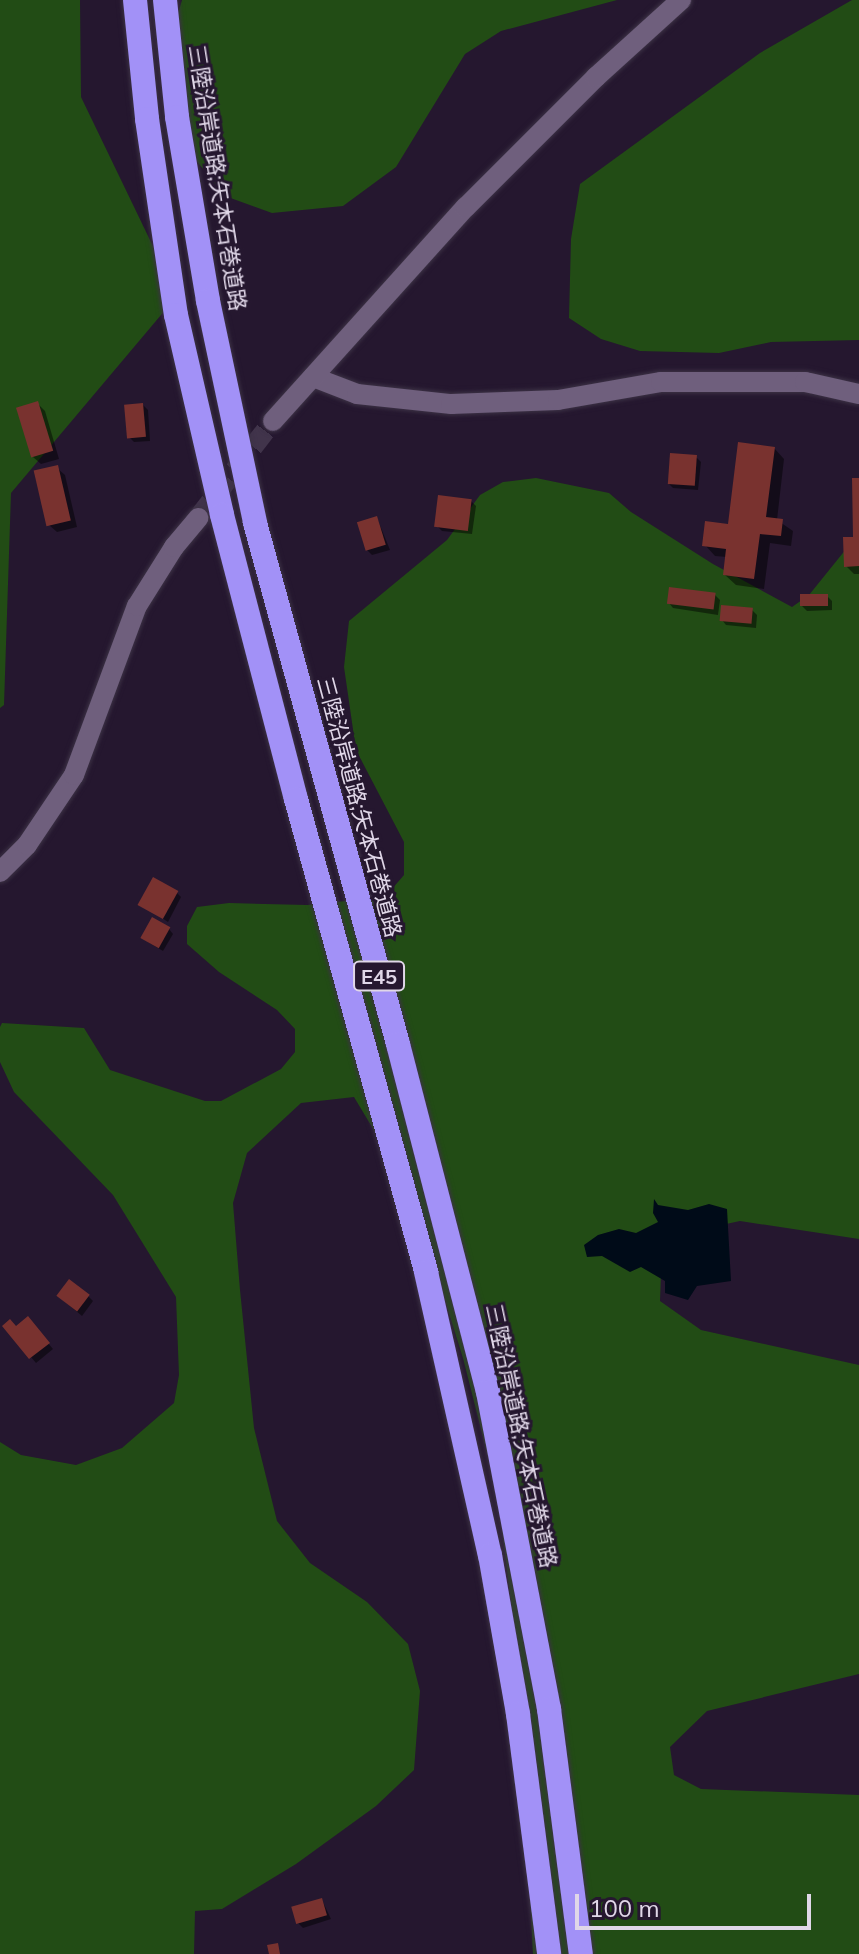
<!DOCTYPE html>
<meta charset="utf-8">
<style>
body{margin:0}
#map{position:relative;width:859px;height:1954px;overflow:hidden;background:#25172f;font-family:Mulish,"Noto Sans JP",sans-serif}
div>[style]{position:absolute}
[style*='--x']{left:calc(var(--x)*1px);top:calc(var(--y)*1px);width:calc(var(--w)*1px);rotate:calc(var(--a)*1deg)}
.green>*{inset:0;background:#224c15}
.water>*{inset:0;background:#000b18}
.shadow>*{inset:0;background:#0007}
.building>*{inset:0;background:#79322f;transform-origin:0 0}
.minor-tunnel>*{height:20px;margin-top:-10px;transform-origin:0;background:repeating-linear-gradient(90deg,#41344b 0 20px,transparent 0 30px)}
.roads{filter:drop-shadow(0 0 2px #3c3245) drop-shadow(0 0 2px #3c3245)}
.minor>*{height:20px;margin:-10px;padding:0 10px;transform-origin:10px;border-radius:10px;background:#6f5f7d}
.highway>*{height:24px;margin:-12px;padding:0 12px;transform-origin:12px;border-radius:12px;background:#a291f7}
span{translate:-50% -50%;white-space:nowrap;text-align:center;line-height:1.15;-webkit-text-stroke:6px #25172f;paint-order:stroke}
.shield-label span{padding:2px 6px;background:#25172f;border:2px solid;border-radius:6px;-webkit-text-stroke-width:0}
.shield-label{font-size:20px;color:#e0d7e8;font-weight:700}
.street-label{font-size:22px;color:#e0d7e8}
.scale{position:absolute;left:575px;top:1894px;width:236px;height:36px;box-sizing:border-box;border:4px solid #e0d7e8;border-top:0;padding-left:10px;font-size:24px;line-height:28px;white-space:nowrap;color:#e0d7e8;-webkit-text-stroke:6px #25172f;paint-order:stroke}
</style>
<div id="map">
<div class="green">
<div style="clip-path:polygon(0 0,80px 0,81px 97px,177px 296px,11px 493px,4px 705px,0 708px)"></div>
<div style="clip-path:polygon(182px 0,617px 0,501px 31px,465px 54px,396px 167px,343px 206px,272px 213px,225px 196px,186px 148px,177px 17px)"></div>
<div style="clip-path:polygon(852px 0,859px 0,859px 340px,771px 342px,719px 353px,640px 351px,601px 339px,569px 318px,571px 239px,580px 184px,760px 53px)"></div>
<div style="clip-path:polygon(536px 478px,609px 493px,631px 512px,713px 564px,792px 607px,809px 595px,859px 533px,859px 1239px,740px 1221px,703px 1229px,661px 1274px,660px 1301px,701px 1330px,859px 1365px,859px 1674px,707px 1711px,670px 1747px,674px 1775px,701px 1789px,859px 1795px,859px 1954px,533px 1954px,517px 1653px,498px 1496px,463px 1358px,411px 1192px,354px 1097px,301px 1103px,247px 1153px,233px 1203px,240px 1290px,254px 1428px,277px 1521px,310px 1563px,367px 1602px,408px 1644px,420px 1691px,414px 1770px,376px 1806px,296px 1864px,222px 1909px,195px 1911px,194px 1954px,0 1954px,0 1442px,21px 1455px,76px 1465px,122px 1448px,174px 1403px,179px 1375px,176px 1297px,113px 1195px,14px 1092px,0 1062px,0 1027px,2px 1023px,84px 1028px,110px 1070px,205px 1101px,221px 1101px,281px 1069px,295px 1052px,295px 1029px,277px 1010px,219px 972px,187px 944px,187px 926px,197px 907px,229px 903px,307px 905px,385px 897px,404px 875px,404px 842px,356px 750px,344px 667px,349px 621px,447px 540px,480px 495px,503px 482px)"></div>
</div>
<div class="water">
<div style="clip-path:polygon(654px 1199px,658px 1205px,688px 1210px,709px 1204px,727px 1209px,731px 1281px,697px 1286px,688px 1300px,665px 1293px,665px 1281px,641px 1267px,630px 1272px,602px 1256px,587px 1257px,584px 1245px,598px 1235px,619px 1229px,636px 1233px,658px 1222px,653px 1213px)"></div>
</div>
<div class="shadow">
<div style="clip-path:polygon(37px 403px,45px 411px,59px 459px,41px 464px,33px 457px)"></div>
<div style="clip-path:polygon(143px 405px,148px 410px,150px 441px,134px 442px,129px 437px)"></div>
<div style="clip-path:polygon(774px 448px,784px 459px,777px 520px,793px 531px,791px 546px,770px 543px,764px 589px,736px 585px,725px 575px,727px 557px,715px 556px,705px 545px,729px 526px)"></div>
<div style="clip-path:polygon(696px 457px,701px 462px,698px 490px,673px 488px,668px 483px)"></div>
<div style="clip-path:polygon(57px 468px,65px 475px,77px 527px,57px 532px,49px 525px)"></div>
<div style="clip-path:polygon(859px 480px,859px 574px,854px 574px,846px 566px,855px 539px)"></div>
<div style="clip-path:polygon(471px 501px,476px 506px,472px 534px,442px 531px,437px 526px)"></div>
<div style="clip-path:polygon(377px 518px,390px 550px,372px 555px,367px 550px)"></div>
<div style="clip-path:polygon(715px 595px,720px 600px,718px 615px,673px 608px,669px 603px)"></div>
<div style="clip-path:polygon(827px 596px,832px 601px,832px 610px,807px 611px,802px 606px)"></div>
<div style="clip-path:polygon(752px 610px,757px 615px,756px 628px,726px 625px,722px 620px)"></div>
<div style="clip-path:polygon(176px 892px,181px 897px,168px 922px,141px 904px)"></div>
<div style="clip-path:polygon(169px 929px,173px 934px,163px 951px,148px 942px)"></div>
<div style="clip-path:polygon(88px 1296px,93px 1301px,82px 1316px,63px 1300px)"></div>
<div style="clip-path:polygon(32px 1324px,53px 1349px,36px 1363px,5px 1326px,16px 1329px)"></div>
<div style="clip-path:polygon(322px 1900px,331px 1919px,303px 1928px,298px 1923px)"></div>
</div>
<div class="building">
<div style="left:38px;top:401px;width:52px;height:23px;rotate:73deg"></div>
<div style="left:143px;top:403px;width:34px;height:19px;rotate:85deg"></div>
<div style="clip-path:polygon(738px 442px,775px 447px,766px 517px,783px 519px,781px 536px,760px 534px,754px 579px,723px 575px,726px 549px,702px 546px,705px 521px,728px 524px)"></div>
<div style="left:670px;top:453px;width:27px;height:31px;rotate:4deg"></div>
<div style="left:58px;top:465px;width:57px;height:25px;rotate:77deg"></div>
<div style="clip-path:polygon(852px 478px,859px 478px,859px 566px,844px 567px,843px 537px,853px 537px)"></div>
<div style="left:438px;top:495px;width:34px;height:32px;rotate:7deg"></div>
<div style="left:377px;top:516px;width:30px;height:21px;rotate:73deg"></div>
<div style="left:669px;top:587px;width:47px;height:17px;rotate:7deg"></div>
<div style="left:828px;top:594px;width:12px;height:28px;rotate:90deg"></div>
<div style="left:721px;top:605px;width:32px;height:16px;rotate:5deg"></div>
<div style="left:153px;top:877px;width:29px;height:32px;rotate:29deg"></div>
<div style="left:152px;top:917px;width:21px;height:24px;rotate:29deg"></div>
<div style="left:69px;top:1279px;width:26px;height:21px;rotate:37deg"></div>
<div style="clip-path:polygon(28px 1316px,50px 1343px,29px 1359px,2px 1326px,10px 1319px,16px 1326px)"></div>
<div style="left:322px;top:1898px;width:18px;height:32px;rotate:74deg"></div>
<div style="clip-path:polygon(278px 1943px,280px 1954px,269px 1954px,267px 1945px)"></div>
</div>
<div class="minor-tunnel">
<div style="--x:198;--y:518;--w:123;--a:-52.3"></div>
</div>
<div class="roads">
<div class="minor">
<div style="--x:313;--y:377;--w:47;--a:21.1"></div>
<div style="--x:357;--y:394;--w:95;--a:6.1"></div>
<div style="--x:451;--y:404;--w:107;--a:-2.1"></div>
<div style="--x:558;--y:400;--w:105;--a:-9.9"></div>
<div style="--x:661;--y:382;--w:144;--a:0"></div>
<div style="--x:805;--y:382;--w:55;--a:12.5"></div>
<div style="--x:273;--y:421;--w:288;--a:-48"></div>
<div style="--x:466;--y:207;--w:184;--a:-45"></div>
<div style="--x:596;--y:77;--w:115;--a:-42.2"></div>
<div style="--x:0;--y:872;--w:38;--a:-45"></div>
<div style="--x:27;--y:845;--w:84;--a:-56.1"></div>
<div style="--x:74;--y:775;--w:180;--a:-69.6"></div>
<div style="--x:137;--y:606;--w:70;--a:-57.9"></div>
<div style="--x:174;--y:547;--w:38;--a:-50"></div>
</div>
<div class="highway">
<div style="--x:135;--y:0;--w:120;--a:84.2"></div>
<div style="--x:147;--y:119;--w:198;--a:81.6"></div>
<div style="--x:176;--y:315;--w:205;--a:77"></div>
<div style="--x:222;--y:515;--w:293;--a:75.4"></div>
<div style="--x:296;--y:799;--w:491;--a:74.6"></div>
<div style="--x:426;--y:1272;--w:290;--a:77.3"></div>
<div style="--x:490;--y:1555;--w:161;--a:80"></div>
<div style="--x:518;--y:1714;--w:242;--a:82.6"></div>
<div style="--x:165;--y:0;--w:118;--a:84.1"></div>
<div style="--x:177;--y:117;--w:187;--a:80.4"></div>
<div style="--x:208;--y:301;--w:227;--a:78"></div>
<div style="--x:255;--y:523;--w:540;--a:74.65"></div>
<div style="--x:398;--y:1044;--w:359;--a:75.5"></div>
<div style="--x:488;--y:1392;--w:323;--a:79.1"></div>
<div style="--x:549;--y:1709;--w:247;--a:82.6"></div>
</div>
</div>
<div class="shield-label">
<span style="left:379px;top:976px">E45</span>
</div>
<div class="street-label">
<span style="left:217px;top:178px;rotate:81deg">三陸沿岸道路;矢本石巻道路</span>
<span style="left:359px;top:807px;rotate:75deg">三陸沿岸道路;矢本石巻道路</span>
<span style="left:521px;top:1436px;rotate:78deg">三陸沿岸道路;矢本石巻道路</span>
</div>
<div class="scale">100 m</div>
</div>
